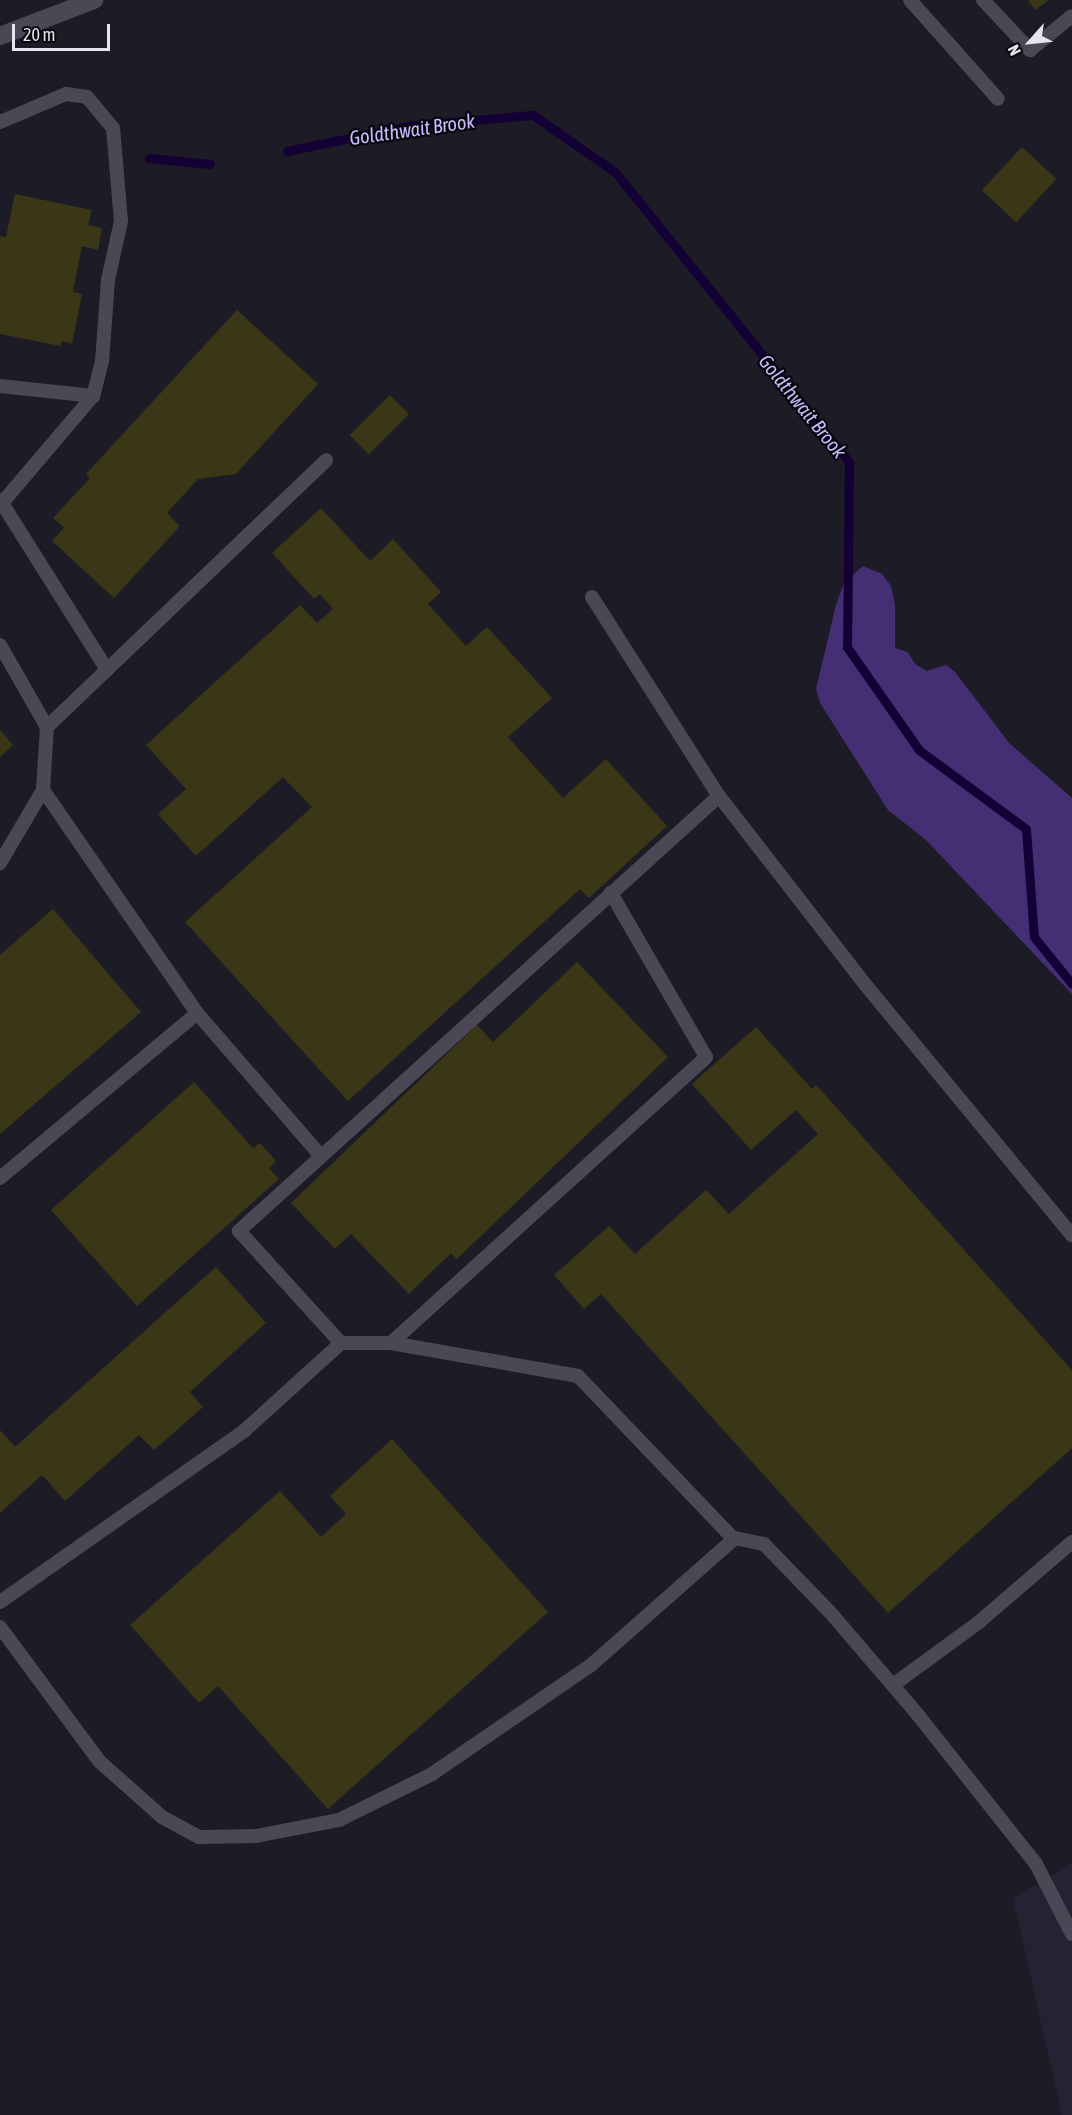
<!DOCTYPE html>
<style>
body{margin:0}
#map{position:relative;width:1072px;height:2115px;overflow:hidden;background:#1d1b26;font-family:"Asap Condensed",sans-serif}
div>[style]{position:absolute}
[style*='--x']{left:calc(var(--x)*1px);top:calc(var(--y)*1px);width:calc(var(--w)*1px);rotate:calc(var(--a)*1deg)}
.built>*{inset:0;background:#262233}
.green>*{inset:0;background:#442f75}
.stream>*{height:9px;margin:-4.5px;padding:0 4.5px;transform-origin:4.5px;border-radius:4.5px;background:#130034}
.building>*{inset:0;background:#3a3716;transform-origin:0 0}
.lane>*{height:14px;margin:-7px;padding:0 7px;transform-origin:7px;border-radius:7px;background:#4b4855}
.secondary>*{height:18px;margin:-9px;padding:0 9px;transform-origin:9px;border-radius:9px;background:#4b4855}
span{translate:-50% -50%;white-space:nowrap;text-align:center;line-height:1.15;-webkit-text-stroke:4.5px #07070b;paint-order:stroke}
.water-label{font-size:20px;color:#c9bafe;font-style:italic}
.north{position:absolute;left:1000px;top:12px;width:60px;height:60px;-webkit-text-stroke:4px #07070b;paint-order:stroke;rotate:243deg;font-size:16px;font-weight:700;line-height:24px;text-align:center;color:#e6e5ed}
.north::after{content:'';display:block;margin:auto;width:21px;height:27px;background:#e6e5ed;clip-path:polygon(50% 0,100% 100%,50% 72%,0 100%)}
.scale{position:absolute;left:12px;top:24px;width:98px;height:27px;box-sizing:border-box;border:3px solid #e6e5ed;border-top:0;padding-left:8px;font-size:18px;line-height:21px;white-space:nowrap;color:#e6e5ed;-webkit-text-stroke:4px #07070b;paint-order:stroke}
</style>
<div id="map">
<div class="built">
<div style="clip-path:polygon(1072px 1863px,1072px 2115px,1062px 2115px,1013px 1899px)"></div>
</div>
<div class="green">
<div style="clip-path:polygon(863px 566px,882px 574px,891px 586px,895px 605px,895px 648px,908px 652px,915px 664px,927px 671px,946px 665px,955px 672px,1010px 744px,1072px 798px,1072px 994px,926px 840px,888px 810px,820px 703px,816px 689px,836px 605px,844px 583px)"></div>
</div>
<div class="stream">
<div style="--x:287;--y:151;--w:129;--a:-11.7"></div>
<div style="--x:413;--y:125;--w:120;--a:-4.8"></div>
<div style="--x:533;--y:115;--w:100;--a:34.8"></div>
<div style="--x:615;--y:172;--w:373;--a:51.1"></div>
<div style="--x:849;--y:462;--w:185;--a:90.6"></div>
<div style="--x:847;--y:647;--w:126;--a:55"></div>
<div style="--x:919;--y:750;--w:133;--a:36.4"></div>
<div style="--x:1026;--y:829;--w:108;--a:85.8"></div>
<div style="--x:1034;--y:937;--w:60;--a:51"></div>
<div style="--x:149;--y:158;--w:61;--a:5.6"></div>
</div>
<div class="building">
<div style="clip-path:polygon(1028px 0,1049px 0,1035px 10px)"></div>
<div style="left:1022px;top:147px;width:47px;height:59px;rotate:43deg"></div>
<div style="clip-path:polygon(15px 194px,92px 210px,88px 225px,102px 228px,98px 250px,82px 246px,73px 292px,82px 294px,72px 344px,62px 341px,61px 346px,0 334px,0 236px,6px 237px)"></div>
<div style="clip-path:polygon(237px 310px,318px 384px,236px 474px,198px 479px,167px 513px,180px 526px,114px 598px,52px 541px,64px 528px,53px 518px,90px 478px,86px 474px)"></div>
<div style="left:390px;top:395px;width:27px;height:57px;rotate:45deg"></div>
<div style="clip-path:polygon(321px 508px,370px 561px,393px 539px,441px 592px,428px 604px,466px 646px,487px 627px,552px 698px,508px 737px,563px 798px,606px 759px,667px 826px,589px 898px,580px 889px,348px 1101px,185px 922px,312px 807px,283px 777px,196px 856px,158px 814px,186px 789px,146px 745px,300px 605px,317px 623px,333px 609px,320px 594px,314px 599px,272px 553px)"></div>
<div style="clip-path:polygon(0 730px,13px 745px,0 757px)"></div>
<div style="clip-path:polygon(53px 909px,141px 1012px,0 1134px,0 955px)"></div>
<div style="clip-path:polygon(577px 962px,668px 1057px,457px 1259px,451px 1253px,409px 1294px,351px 1234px,335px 1249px,291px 1203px,477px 1025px,493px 1042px)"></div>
<div style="clip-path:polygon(756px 1027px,812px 1089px,816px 1085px,1072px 1370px,1072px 1448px,888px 1613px,601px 1294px,584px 1309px,554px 1275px,609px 1226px,635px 1254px,706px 1190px,729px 1214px,818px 1134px,796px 1110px,751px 1150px,692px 1084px)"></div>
<div style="clip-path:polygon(194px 1082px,253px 1148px,260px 1143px,276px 1161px,269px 1168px,279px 1179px,137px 1306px,51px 1210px)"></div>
<div style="clip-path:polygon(216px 1267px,266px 1323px,190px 1392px,203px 1407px,154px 1450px,139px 1435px,65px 1501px,42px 1475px,0 1513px,0 1430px,15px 1447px)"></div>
<div style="clip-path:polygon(392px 1439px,548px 1612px,328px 1809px,218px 1686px,199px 1703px,130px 1625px,280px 1491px,321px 1537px,346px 1514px,330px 1496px)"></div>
</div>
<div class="lane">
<div style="--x:910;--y:0;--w:132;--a:48.4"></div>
<div style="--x:983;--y:0;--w:69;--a:46.8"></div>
<div style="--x:1030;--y:50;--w:54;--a:-39"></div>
<div style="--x:0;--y:122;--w:72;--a:-23"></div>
<div style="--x:66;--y:94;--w:21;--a:8"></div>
<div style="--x:87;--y:97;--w:40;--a:50"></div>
<div style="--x:113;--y:128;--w:93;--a:85.1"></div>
<div style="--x:121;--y:221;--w:60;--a:102.4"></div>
<div style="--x:108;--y:280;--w:81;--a:94.2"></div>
<div style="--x:102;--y:361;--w:36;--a:104"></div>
<div style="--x:93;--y:396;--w:140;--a:130.4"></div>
<div style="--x:0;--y:386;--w:94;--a:6.1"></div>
<div style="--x:0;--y:500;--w:201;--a:57.8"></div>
<div style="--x:592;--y:597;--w:236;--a:57.5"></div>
<div style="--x:719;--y:796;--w:237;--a:52.2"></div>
<div style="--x:864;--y:983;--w:327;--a:50.5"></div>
<div style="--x:0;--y:645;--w:95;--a:60.2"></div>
<div style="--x:47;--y:727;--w:63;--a:93.6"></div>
<div style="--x:43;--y:790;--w:85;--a:120.5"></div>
<div style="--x:47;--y:727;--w:386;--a:-43.7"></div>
<div style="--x:719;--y:796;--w:648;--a:137.82"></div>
<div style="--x:239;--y:1231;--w:151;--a:47.7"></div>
<div style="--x:341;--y:1343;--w:50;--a:0"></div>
<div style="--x:391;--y:1343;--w:190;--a:10"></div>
<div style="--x:578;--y:1376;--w:226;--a:46.3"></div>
<div style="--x:197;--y:1013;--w:186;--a:49.1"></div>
<div style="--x:0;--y:1178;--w:257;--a:-39.9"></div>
<div style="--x:197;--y:1013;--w:271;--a:-124.6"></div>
<div style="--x:391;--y:1343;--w:425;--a:-42.2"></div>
<div style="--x:706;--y:1057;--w:190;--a:-120.1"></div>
<div style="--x:0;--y:1602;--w:298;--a:-35"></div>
<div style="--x:244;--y:1431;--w:131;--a:-42.2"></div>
<div style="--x:0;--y:1627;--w:167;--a:53.5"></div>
<div style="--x:99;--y:1761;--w:84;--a:41.6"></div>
<div style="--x:162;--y:1817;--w:42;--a:28.4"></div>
<div style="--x:199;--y:1837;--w:57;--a:-1"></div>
<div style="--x:256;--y:1836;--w:85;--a:-10.9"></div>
<div style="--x:339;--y:1820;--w:104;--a:-26.3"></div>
<div style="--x:432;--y:1774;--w:191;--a:-34.4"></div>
<div style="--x:590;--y:1666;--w:193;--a:-41.4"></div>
<div style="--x:735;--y:1538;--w:30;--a:12"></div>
<div style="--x:764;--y:1544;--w:93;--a:45.9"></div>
<div style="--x:829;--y:1611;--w:137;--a:49.4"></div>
<div style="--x:918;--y:1715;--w:190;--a:51.6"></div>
<div style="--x:1036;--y:1864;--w:79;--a:62.8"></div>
<div style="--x:893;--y:1685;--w:107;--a:-36.2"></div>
<div style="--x:979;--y:1622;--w:123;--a:-40.7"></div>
</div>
<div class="secondary">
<div style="--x:0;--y:36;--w:101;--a:-21"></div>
</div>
<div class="water-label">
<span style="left:412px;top:129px;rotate:-8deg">Goldthwait Brook</span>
<span style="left:803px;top:406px;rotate:51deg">Goldthwait Brook</span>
</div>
<div class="north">N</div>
<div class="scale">20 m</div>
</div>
